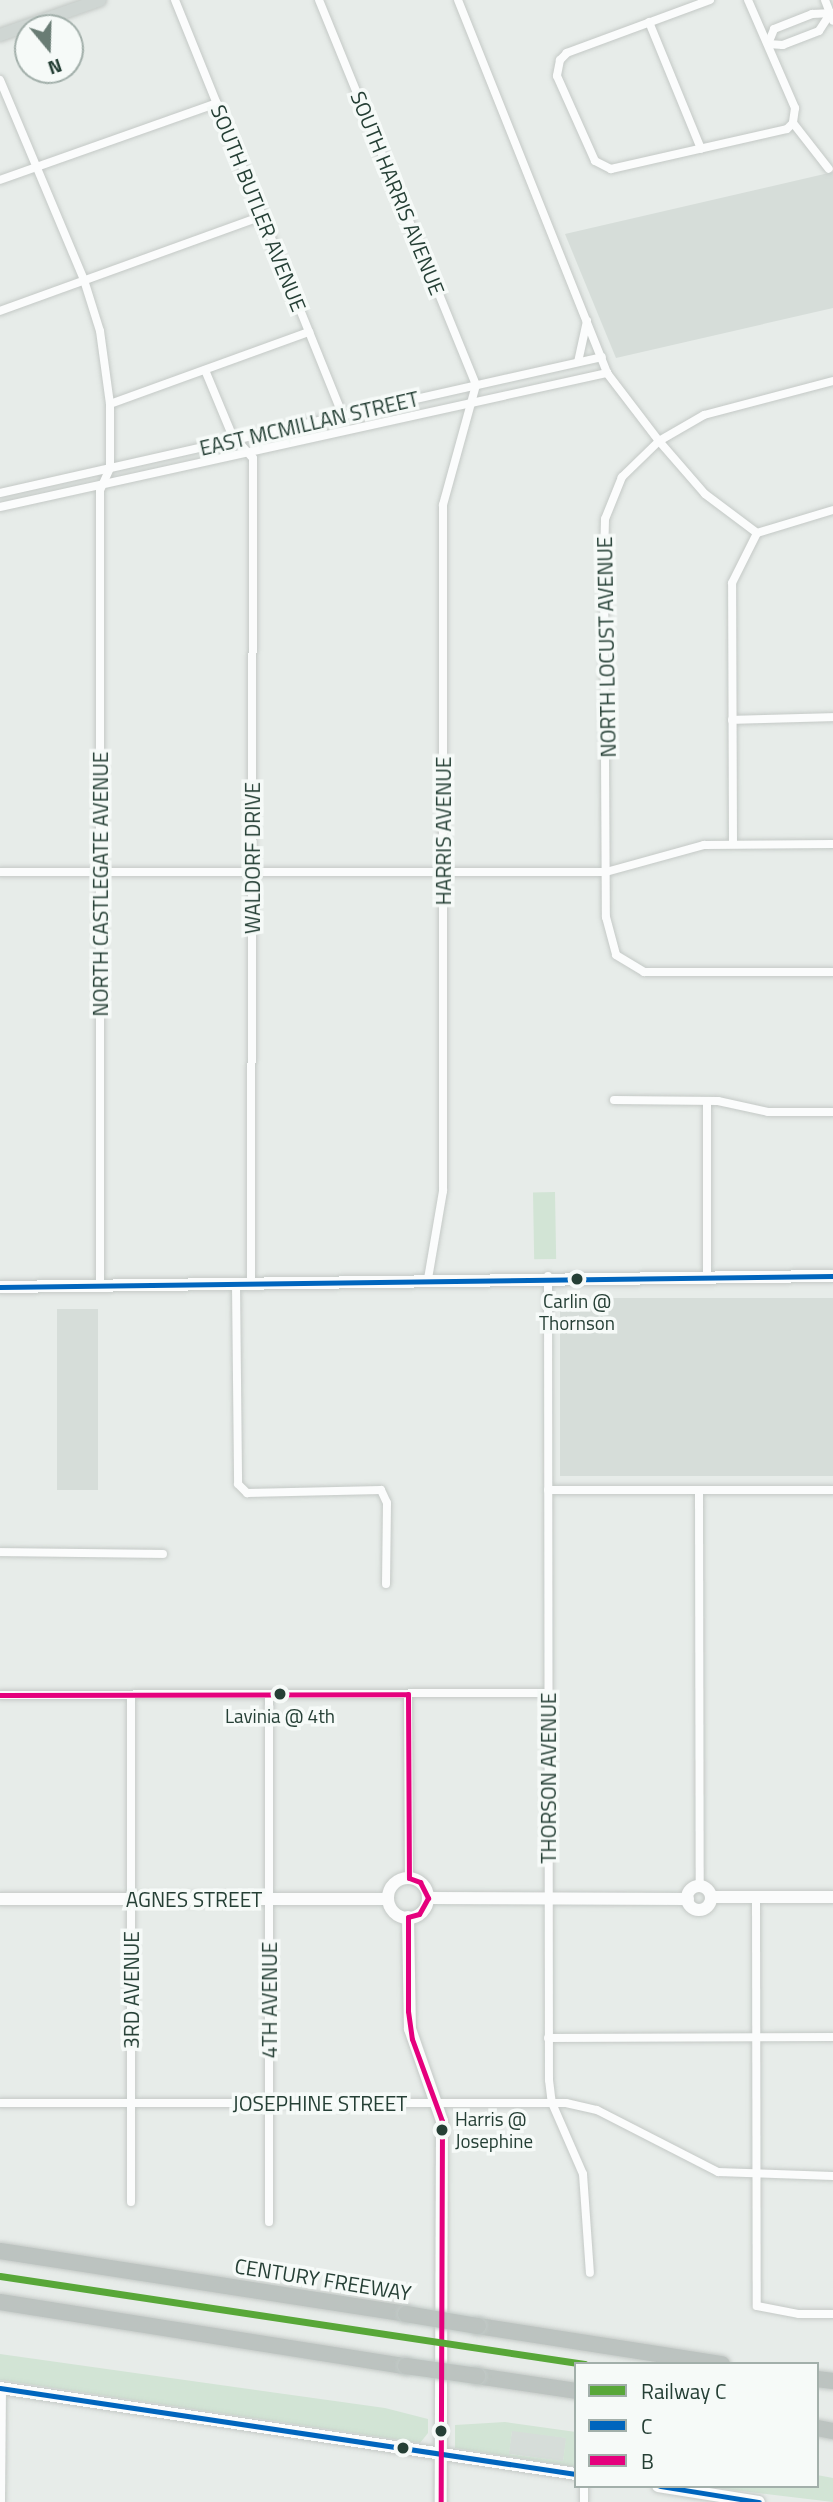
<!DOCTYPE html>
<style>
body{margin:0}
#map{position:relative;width:833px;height:2502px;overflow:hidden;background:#e7ece9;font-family:"Titillium Web",sans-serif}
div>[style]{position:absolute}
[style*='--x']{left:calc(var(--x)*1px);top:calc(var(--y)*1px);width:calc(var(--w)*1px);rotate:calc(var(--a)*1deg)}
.built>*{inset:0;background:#d6ddd9;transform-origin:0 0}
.green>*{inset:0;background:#d2e4d5;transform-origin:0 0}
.roads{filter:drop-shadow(0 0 2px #c4c9c6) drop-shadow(0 0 2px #c4c9c6)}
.street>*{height:8px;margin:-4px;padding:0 4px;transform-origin:4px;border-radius:4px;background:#fbfcfc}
.secondary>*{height:12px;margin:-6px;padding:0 6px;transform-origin:6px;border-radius:6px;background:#fbfcfc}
.secondary>.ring{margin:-6px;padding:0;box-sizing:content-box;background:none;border:12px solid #fbfcfc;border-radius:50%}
.primary>*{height:12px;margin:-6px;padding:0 6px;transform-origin:6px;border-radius:6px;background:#cfd6d3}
.highway>*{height:16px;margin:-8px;padding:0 8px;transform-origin:8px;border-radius:8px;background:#bcc3c0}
.bridges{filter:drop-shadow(0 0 2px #c2cac7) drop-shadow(0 0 2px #c2cac7)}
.highway-bridge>*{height:16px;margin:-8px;padding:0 8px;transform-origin:8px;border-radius:8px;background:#bcc3c0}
.bus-1>*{height:5px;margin:-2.5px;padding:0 2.5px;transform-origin:2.5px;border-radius:2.5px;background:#0065bd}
.bus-2>*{height:5px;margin:-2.5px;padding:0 2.5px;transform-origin:2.5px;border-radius:2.5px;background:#e5007d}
.rail-1>*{height:7px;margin:-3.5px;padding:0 3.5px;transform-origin:3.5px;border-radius:3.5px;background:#58a738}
.dots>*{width:19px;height:19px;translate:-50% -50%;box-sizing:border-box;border:4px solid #f6faf8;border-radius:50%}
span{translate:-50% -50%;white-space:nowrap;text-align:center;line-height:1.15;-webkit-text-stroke:7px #f6faf8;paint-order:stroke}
.bus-label{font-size:19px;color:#253f35}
.left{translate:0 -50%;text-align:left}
.street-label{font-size:21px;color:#253f35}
.legend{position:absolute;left:574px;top:2362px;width:245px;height:126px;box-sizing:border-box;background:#f6faf8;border:2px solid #a2afaa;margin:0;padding:9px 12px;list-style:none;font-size:21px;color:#253f35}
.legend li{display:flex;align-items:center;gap:14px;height:35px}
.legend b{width:35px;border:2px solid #a2afaa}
.north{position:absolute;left:14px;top:14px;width:70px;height:70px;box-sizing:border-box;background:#f6faf8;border:2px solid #a2afaa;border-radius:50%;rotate:161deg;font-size:19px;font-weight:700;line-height:28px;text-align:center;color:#253f35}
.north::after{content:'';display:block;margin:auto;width:24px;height:32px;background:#697c74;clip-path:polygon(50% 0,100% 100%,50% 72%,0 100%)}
</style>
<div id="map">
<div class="built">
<div style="clip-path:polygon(833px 172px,833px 308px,616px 358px,565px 234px)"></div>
<div style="left:833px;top:1298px;width:178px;height:273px;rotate:90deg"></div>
<div style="left:57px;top:1309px;width:41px;height:181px"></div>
<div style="left:512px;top:2430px;width:55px;height:24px;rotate:8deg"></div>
</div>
<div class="green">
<div style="left:555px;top:1192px;width:67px;height:22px;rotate:89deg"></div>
<div style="clip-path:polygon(0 2354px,385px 2408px,428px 2419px,428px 2433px,420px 2443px,0 2380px)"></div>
<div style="clip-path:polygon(evenodd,505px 2422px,576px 2432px,576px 2467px,455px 2448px,455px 2425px,505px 2422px,512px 2431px,566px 2438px,563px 2461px,509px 2454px,512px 2431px)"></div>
<div style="clip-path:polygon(817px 2475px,833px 2478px,833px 2502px,700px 2486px,817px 2486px)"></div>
</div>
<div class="roads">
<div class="street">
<div style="--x:175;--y:0;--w:448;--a:68"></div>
<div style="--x:319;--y:0;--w:416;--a:67.8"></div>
<div style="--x:476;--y:385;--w:124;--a:105.4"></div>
<div style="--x:443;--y:505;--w:686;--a:90"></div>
<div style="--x:443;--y:1191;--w:89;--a:99.7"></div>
<div style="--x:458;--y:0;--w:402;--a:68.2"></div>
<div style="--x:607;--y:373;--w:86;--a:52.6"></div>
<div style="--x:659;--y:441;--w:52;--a:-30"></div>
<div style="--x:704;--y:415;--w:133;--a:-14.8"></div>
<div style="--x:710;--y:0;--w:153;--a:159.7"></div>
<div style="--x:567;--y:53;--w:10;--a:135"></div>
<div style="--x:560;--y:60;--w:16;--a:101"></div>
<div style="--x:557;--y:76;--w:93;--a:65.9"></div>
<div style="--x:595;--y:161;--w:18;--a:27"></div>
<div style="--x:611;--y:169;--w:180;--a:-12.8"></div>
<div style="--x:787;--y:129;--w:8;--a:-45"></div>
<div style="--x:748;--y:0;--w:118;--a:66.5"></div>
<div style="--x:795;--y:108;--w:15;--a:98"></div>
<div style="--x:825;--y:0;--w:22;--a:69"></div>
<div style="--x:830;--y:14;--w:20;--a:123"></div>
<div style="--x:819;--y:31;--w:39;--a:159"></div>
<div style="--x:783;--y:45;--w:15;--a:-176"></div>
<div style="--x:768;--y:44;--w:16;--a:-68"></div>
<div style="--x:774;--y:29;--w:41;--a:-21.5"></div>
<div style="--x:812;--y:14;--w:21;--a:-3"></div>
<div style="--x:649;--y:22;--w:137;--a:67.7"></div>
<div style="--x:0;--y:80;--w:217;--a:67.2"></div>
<div style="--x:84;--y:280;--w:53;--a:72.6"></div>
<div style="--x:100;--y:331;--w:74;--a:82.2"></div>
<div style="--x:110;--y:404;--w:64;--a:90"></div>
<div style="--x:110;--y:468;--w:24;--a:114"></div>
<div style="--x:100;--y:490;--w:796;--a:90"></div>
<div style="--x:793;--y:123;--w:58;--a:52"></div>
<div style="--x:0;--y:180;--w:230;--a:-19.5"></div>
<div style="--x:0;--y:311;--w:280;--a:-19.9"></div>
<div style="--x:578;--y:362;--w:42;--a:-77.6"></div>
<div style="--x:205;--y:370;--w:70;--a:67.4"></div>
<div style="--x:232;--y:435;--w:31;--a:48"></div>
<div style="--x:253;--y:458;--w:826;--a:90.14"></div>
<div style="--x:110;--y:404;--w:212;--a:-19.9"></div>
<div style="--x:0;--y:493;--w:617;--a:-12.73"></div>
<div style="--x:0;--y:507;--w:622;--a:-12.45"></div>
<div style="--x:833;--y:510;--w:79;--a:163.2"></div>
<div style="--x:757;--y:533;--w:65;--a:-143.1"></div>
<div style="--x:705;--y:494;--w:70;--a:-131"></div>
<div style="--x:659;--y:441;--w:52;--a:135.8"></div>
<div style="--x:622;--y:477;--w:45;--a:112"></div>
<div style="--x:605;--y:519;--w:42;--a:91.4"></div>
<div style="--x:604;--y:561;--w:356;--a:89.7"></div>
<div style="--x:606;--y:917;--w:39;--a:75"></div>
<div style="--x:616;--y:955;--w:33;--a:31"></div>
<div style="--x:644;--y:972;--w:189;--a:0"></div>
<div style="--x:732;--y:720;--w:101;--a:-1.7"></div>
<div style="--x:733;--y:844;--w:261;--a:-90.2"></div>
<div style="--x:732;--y:583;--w:56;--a:-63.4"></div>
<div style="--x:0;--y:872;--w:606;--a:0"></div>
<div style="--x:606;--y:872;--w:102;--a:-15.4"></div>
<div style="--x:704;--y:845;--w:129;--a:-0.4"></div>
<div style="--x:614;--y:1100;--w:104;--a:0.6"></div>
<div style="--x:718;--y:1101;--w:51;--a:12.4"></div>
<div style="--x:768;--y:1112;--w:65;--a:0"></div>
<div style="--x:707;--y:1101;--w:175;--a:90"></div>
<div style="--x:548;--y:1276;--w:804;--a:89.93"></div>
<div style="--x:549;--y:2080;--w:23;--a:83"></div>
<div style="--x:552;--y:2103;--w:77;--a:66.4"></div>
<div style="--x:583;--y:2174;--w:99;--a:86"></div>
<div style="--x:236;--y:1284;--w:200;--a:89.4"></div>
<div style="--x:238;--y:1484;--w:13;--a:45"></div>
<div style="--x:247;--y:1493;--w:134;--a:-1.3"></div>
<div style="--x:381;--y:1490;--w:14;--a:65"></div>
<div style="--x:387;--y:1503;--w:81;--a:90.7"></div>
<div style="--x:548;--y:1490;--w:285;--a:0"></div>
<div style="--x:699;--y:1490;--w:396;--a:89.9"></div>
<div style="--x:0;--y:1552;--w:163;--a:0.7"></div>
<div style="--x:269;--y:1694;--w:528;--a:90"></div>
<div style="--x:408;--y:1694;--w:184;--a:89.7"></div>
<div style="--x:0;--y:1695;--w:548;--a:-0.21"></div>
<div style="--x:756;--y:1897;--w:409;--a:89.9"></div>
<div style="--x:757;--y:2306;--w:43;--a:10.8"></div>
<div style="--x:799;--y:2314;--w:34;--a:0"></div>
<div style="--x:548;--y:2038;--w:285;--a:-0.2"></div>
<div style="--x:0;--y:2103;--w:566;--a:0"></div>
<div style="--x:566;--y:2103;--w:32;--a:13"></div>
<div style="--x:597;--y:2110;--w:136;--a:27.1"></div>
<div style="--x:718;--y:2172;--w:115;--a:2"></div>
<div style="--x:131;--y:2202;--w:507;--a:-90"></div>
<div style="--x:584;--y:2486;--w:16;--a:90"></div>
<div style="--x:1;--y:2502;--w:114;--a:-89.5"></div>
</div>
<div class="secondary">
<div style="--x:0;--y:1287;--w:833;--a:-0.76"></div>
<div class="ring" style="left:388px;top:1878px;width:28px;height:28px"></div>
<div class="ring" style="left:687px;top:1886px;width:12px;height:12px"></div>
<div style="--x:711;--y:1897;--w:122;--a:0"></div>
<div style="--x:428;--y:1898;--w:260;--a:0.2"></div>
<div style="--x:0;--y:1899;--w:388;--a:0"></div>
<div style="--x:408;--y:1917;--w:112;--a:89"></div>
<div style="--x:410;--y:2029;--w:97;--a:70.8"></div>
<div style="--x:442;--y:2121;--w:381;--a:90.2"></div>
<div style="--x:0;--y:2388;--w:582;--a:8.49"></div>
<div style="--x:658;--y:2486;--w:102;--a:9"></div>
</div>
<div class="primary">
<div style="--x:0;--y:35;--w:106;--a:-19.3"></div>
</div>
<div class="highway">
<div style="--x:0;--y:2251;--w:411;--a:8.8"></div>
<div style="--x:0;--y:2302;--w:411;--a:9"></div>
<div style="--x:478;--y:2326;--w:247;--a:8.9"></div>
<div style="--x:477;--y:2376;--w:100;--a:8.6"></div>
<div style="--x:817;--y:2379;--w:16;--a:7"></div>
<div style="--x:817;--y:2428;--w:16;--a:11"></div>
</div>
</div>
<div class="bridges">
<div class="highway-bridge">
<div style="--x:406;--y:2314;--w:73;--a:9.5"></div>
<div style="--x:406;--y:2366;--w:72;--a:8"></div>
</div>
</div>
<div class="bus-1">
<div style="--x:0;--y:1287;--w:833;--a:-0.76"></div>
<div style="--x:0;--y:2388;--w:582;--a:8.49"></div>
<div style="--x:660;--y:2486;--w:100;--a:9.2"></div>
</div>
<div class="bus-2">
<div style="--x:0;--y:1695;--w:408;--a:-0.1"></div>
<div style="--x:408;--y:1694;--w:184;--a:89.7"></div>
<div style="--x:409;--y:1878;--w:12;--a:20"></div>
<div style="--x:420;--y:1882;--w:18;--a:63"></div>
<div style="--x:428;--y:1898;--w:18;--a:119"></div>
<div style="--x:419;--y:1914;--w:11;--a:165"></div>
<div style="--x:408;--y:1917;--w:94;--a:90"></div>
<div style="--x:408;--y:2011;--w:28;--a:82"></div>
<div style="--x:412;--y:2039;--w:87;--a:69.9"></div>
<div style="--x:442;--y:2121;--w:381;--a:90.2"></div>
</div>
<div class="rail-1">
<div style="--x:0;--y:2276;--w:591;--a:8.57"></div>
</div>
<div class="dots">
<div style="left:577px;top:1279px;background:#253f35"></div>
<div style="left:280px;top:1694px;background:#253f35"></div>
<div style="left:442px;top:2130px;background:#253f35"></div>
<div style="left:441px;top:2431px;background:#253f35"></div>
<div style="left:403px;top:2448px;background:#253f35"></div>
</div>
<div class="bus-label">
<span style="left:577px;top:1312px">Carlin @<br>Thornson</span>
<span style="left:280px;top:1716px">Lavinia @ 4th</span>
<span class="left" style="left:455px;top:2130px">Harris @<br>Josephine</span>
</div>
<div class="street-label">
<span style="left:398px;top:193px;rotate:68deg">SOUTH HARRIS AVENUE</span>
<span style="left:259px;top:208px;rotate:68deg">SOUTH BUTLER AVENUE</span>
<span style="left:309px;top:423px;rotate:-13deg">EAST MCMILLAN STREET</span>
<span style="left:606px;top:647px;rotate:-91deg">NORTH LOCUST AVENUE</span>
<span style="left:443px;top:831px;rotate:-90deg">HARRIS AVENUE</span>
<span style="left:252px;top:858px;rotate:-90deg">WALDORF DRIVE</span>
<span style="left:100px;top:884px;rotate:-90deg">NORTH CASTLEGATE AVENUE</span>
<span style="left:548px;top:1778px;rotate:-90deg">THORSON AVENUE</span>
<span style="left:194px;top:1899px">AGNES STREET</span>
<span style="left:131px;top:1990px;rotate:-90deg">3RD AVENUE</span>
<span style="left:269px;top:2000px;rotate:-90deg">4TH AVENUE</span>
<span style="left:320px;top:2103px">JOSEPHINE STREET</span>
<span style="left:323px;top:2279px;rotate:9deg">CENTURY FREEWAY</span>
</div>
<ul class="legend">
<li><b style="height:9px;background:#58a738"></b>Railway C</li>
<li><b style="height:9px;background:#0065bd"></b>C</li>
<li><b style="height:9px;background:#e5007d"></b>B</li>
</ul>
<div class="north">N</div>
</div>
